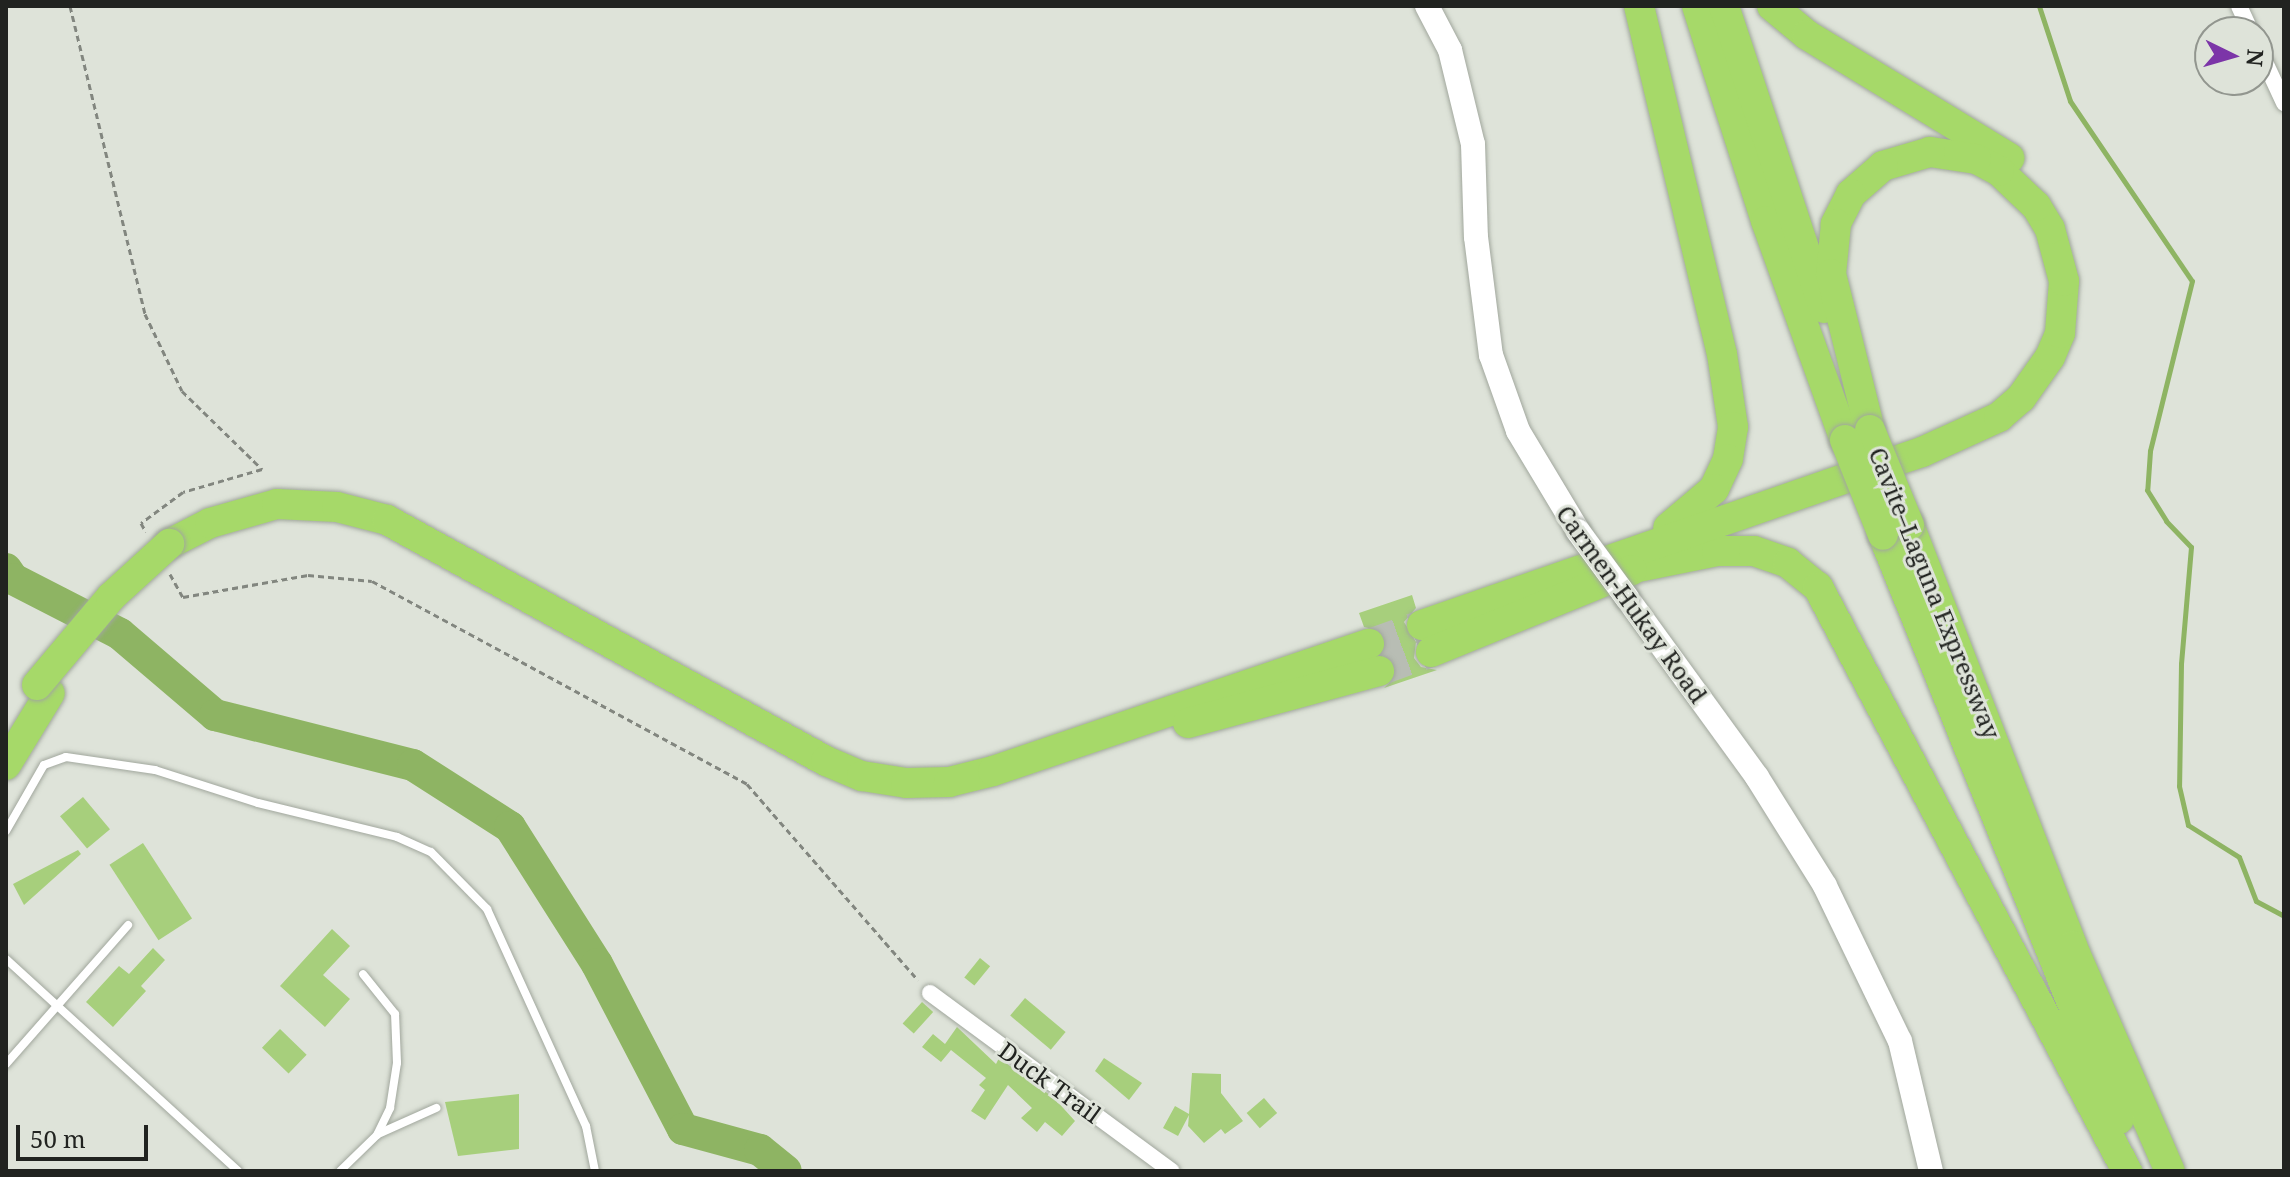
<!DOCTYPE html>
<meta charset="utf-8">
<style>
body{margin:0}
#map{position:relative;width:2290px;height:1177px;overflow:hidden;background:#dee3d9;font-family:"Noto Serif",serif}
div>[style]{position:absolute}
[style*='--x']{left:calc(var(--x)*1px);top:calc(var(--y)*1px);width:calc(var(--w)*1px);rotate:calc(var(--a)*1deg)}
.stream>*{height:5px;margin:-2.5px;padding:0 2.5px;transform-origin:2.5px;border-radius:2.5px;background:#8eb463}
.river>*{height:32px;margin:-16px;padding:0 16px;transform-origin:16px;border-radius:16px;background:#8eb463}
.building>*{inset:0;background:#a7cf7c;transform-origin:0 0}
.highway-tunnel>*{height:30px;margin-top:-15px;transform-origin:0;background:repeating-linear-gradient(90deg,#b8bdb4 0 30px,transparent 0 45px)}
.path>*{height:3px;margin-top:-1.5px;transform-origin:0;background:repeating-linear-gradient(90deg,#82867f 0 6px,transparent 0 10px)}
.roads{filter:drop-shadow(0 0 2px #a1a79d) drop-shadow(0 0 2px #a1a79d)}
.lane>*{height:8px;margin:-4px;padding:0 4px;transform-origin:4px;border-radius:4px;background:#fff}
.street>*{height:16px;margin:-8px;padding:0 8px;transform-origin:8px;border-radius:8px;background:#fff}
.secondary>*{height:24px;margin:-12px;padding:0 12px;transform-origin:12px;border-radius:12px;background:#fff}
.highway>*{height:30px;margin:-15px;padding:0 15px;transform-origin:15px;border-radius:15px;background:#a6d969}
.bridges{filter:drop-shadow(0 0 2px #a1a79d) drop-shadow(0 0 2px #a1a79d)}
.secondary-bridge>*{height:24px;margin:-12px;padding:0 12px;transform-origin:12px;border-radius:12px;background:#fff}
.highway-bridge>*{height:30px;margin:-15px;padding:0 15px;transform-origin:15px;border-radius:15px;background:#a6d969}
span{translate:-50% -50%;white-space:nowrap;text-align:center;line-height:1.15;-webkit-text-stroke:6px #dee3d9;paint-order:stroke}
.street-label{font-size:24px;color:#212320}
.frame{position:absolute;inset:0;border:8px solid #212320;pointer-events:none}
.north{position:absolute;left:2194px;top:16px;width:80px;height:80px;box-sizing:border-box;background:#dee3d9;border:2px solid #92968f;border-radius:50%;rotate:95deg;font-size:22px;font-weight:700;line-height:32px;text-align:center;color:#212320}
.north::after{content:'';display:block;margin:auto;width:28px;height:36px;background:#7c35a8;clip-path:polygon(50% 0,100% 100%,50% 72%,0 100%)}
.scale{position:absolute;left:16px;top:1125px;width:132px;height:36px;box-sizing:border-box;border:4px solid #212320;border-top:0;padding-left:10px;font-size:24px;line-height:28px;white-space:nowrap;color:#212320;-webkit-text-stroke:6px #dee3d9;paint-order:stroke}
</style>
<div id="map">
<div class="stream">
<div style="--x:2039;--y:6;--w:100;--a:71.9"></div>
<div style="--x:2070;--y:101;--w:217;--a:55.9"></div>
<div style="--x:2192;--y:281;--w:175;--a:103.9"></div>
<div style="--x:2150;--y:451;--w:39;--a:94"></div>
<div style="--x:2147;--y:490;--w:36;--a:58"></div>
<div style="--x:2166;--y:521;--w:36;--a:46"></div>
<div style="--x:2191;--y:547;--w:117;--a:94.9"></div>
<div style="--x:2181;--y:664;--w:122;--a:90.9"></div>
<div style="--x:2179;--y:786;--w:40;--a:77"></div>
<div style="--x:2188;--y:825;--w:60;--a:32.1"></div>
<div style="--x:2239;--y:857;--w:47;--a:68.9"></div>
<div style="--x:2256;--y:901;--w:32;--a:28"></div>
</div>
<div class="river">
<div style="--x:6;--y:569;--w:12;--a:55"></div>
<div style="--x:13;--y:579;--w:120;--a:27.2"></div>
<div style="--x:120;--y:634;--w:125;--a:40.5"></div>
<div style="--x:215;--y:715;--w:204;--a:14.2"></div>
<div style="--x:413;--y:765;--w:115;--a:32.6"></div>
<div style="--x:510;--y:827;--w:162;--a:57.6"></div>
<div style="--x:597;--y:964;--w:186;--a:62.5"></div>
<div style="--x:683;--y:1129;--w:80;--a:15.3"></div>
<div style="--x:760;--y:1150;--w:33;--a:39"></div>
</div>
<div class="building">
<div style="clip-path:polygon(1412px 595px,1416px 608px,1404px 622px,1416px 642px,1414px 658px,1421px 667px,1437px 670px,1384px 688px,1396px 676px,1396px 666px,1384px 654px,1381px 631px,1364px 627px,1359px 613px)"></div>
<div style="left:83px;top:797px;width:42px;height:30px;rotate:50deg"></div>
<div style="left:143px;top:843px;width:90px;height:40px;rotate:57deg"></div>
<div style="clip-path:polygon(78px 850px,81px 854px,24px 905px,13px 884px)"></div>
<div style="clip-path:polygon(332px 929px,350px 946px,323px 975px,350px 999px,325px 1027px,280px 986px)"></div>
<div style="clip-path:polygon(153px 948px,165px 960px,141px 986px,146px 991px,113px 1027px,86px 1002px,119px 966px,129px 974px)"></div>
<div style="left:980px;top:958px;width:13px;height:25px;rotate:39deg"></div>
<div style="left:1025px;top:998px;width:53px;height:23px;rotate:40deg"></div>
<div style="left:922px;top:1002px;width:15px;height:29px;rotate:42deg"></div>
<div style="clip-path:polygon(957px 1027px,996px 1064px,999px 1058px,1054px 1098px,1075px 1121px,1062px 1136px,1045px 1122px,1037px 1132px,1021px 1118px,1032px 1108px,1008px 1085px,985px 1120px,971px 1111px,985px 1090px,979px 1085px,986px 1078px,951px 1050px,941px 1062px,922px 1047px,933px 1034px,945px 1044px)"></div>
<div style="left:280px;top:1029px;width:37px;height:26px;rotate:44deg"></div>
<div style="clip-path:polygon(1104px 1058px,1142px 1083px,1129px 1100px,1095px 1071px)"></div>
<div style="clip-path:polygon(1192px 1073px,1221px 1074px,1221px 1093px,1243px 1121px,1225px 1134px,1221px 1129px,1204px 1143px,1188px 1126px,1189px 1115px,1178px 1136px,1163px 1128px,1175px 1106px,1189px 1114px)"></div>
<div style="clip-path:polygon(519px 1094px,519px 1149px,458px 1156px,445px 1102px)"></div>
<div style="left:1264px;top:1098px;width:20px;height:23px;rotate:49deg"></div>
</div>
<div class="highway-tunnel">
<div style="--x:1369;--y:644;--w:56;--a:-19.7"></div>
<div style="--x:1379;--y:671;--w:55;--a:-20.1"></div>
</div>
<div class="path">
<div style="--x:70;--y:6;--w:317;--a:76.3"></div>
<div style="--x:145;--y:314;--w:85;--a:64.3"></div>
<div style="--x:182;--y:391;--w:112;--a:44.3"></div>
<div style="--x:262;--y:469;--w:82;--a:163.8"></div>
<div style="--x:183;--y:492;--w:52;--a:143.6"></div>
<div style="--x:141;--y:523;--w:10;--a:61"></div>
<div style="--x:170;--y:574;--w:26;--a:61"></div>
<div style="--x:183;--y:597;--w:127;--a:-10"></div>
<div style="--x:308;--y:575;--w:64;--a:5.4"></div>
<div style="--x:372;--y:581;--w:426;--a:28.4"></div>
<div style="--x:747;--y:784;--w:260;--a:48.9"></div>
</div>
<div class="roads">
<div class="lane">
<div style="--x:6;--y:831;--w:76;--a:-60.1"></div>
<div style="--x:44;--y:765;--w:23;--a:-20"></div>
<div style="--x:66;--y:757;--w:90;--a:8.3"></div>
<div style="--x:155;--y:770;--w:108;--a:17.8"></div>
<div style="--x:258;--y:803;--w:143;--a:13.7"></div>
<div style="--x:397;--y:837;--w:37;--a:24"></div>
<div style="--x:431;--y:852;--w:80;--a:45.5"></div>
<div style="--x:487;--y:909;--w:239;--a:65.5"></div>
<div style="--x:586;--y:1126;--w:46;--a:78.7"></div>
<div style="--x:6;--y:959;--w:314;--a:42.4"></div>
<div style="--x:6;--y:1064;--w:185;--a:-48.7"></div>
<div style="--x:378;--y:1134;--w:64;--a:-24.1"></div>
<div style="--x:340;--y:1171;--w:52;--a:-44.2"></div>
<div style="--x:377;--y:1135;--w:30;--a:-64"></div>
<div style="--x:390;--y:1108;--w:46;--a:-81.2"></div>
<div style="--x:397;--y:1063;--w:49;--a:-92.3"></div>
<div style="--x:395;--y:1014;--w:51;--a:-128.7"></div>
</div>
<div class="street">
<div style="--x:2239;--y:6;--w:29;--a:65"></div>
<div style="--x:2258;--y:47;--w:62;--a:65.1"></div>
<div style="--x:930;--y:993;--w:300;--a:36.4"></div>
</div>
<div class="secondary">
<div style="--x:1427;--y:6;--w:50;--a:62.4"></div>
<div style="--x:1450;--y:50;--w:97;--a:76.3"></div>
<div style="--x:1473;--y:144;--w:93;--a:88.2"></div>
<div style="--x:1476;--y:237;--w:119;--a:82.8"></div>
<div style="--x:1491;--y:355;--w:81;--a:70.4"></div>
<div style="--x:1518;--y:431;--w:117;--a:59"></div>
<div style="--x:1627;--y:598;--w:221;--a:54"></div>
<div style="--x:1757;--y:777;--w:128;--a:58"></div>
<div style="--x:1825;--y:886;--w:172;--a:64.2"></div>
<div style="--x:1900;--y:1041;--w:134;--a:76.6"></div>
</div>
<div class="highway">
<div style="--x:1639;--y:6;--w:358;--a:76.6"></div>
<div style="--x:1722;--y:354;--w:74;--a:81.4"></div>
<div style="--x:1733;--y:427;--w:32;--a:99"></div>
<div style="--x:1728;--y:459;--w:33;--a:115"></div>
<div style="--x:1714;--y:489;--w:60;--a:139.7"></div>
<div style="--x:1697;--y:6;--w:226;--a:72.2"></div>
<div style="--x:1766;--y:221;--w:233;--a:70.2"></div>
<div style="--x:1724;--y:6;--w:318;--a:71.7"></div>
<div style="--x:1772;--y:6;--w:45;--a:39.6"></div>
<div style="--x:1807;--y:35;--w:237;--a:31.3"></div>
<div style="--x:1909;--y:525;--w:451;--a:68.8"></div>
<div style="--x:2072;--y:946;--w:245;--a:66.5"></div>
<div style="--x:1883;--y:535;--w:630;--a:68"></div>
<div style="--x:169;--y:544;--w:46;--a:-27.1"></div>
<div style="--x:210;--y:523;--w:70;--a:-15.8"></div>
<div style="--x:277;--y:504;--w:60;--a:2.9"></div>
<div style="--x:337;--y:507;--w:52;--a:14.6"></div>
<div style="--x:387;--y:520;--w:501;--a:28.77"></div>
<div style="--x:826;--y:761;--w:39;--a:23"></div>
<div style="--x:862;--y:776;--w:45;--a:9"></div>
<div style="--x:906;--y:783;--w:43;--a:-1.3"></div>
<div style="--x:949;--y:782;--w:45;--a:-14"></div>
<div style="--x:993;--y:771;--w:397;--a:-18.7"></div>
<div style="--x:1638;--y:567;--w:81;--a:-11.4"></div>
<div style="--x:1717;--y:551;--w:37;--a:0"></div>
<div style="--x:1754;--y:551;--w:36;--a:19"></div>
<div style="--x:1788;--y:563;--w:38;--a:39"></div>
<div style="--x:1818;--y:587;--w:661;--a:62.12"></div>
<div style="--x:1422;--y:625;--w:529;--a:-19.09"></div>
<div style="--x:1922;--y:452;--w:85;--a:-24.4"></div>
<div style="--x:1999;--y:417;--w:29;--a:-41"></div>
<div style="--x:2021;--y:398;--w:50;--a:-54.7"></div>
<div style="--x:2050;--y:357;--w:26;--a:-67"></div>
<div style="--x:2060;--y:333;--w:52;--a:-85.6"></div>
<div style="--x:2064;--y:281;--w:54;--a:-105.1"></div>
<div style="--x:2050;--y:229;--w:27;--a:-121"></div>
<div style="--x:2036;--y:206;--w:51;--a:-136.6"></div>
<div style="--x:1999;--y:171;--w:26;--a:-152"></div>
<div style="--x:1976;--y:159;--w:47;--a:-171.3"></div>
<div style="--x:1930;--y:152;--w:49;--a:163.4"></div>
<div style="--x:1883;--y:166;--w:43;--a:138.8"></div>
<div style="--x:1851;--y:194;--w:34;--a:117"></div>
<div style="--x:1836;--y:224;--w:50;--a:95.7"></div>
<div style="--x:1831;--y:274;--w:161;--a:76"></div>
<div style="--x:1431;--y:652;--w:217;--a:-22.2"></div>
<div style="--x:1188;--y:723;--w:198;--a:-15.2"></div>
<div style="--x:6;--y:765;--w:84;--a:-58.6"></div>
</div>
</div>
<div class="bridges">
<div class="secondary-bridge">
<div style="--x:1578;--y:531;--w:83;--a:53.8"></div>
</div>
<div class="highway-bridge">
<div style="--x:1870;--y:430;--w:103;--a:67.7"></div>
<div style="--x:1845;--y:440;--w:102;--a:68.2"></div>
<div style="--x:37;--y:685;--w:115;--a:-49.9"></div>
<div style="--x:111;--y:597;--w:79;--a:-42.4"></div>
</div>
</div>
<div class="street-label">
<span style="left:1935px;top:593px;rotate:68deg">Cavite–Laguna Expressway</span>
<span style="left:1632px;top:604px;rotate:54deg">Carmen-Hukay Road</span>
<span style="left:1050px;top:1082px;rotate:36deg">Duck Trail</span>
</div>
<div class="frame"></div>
<div class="north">N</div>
<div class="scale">50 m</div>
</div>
